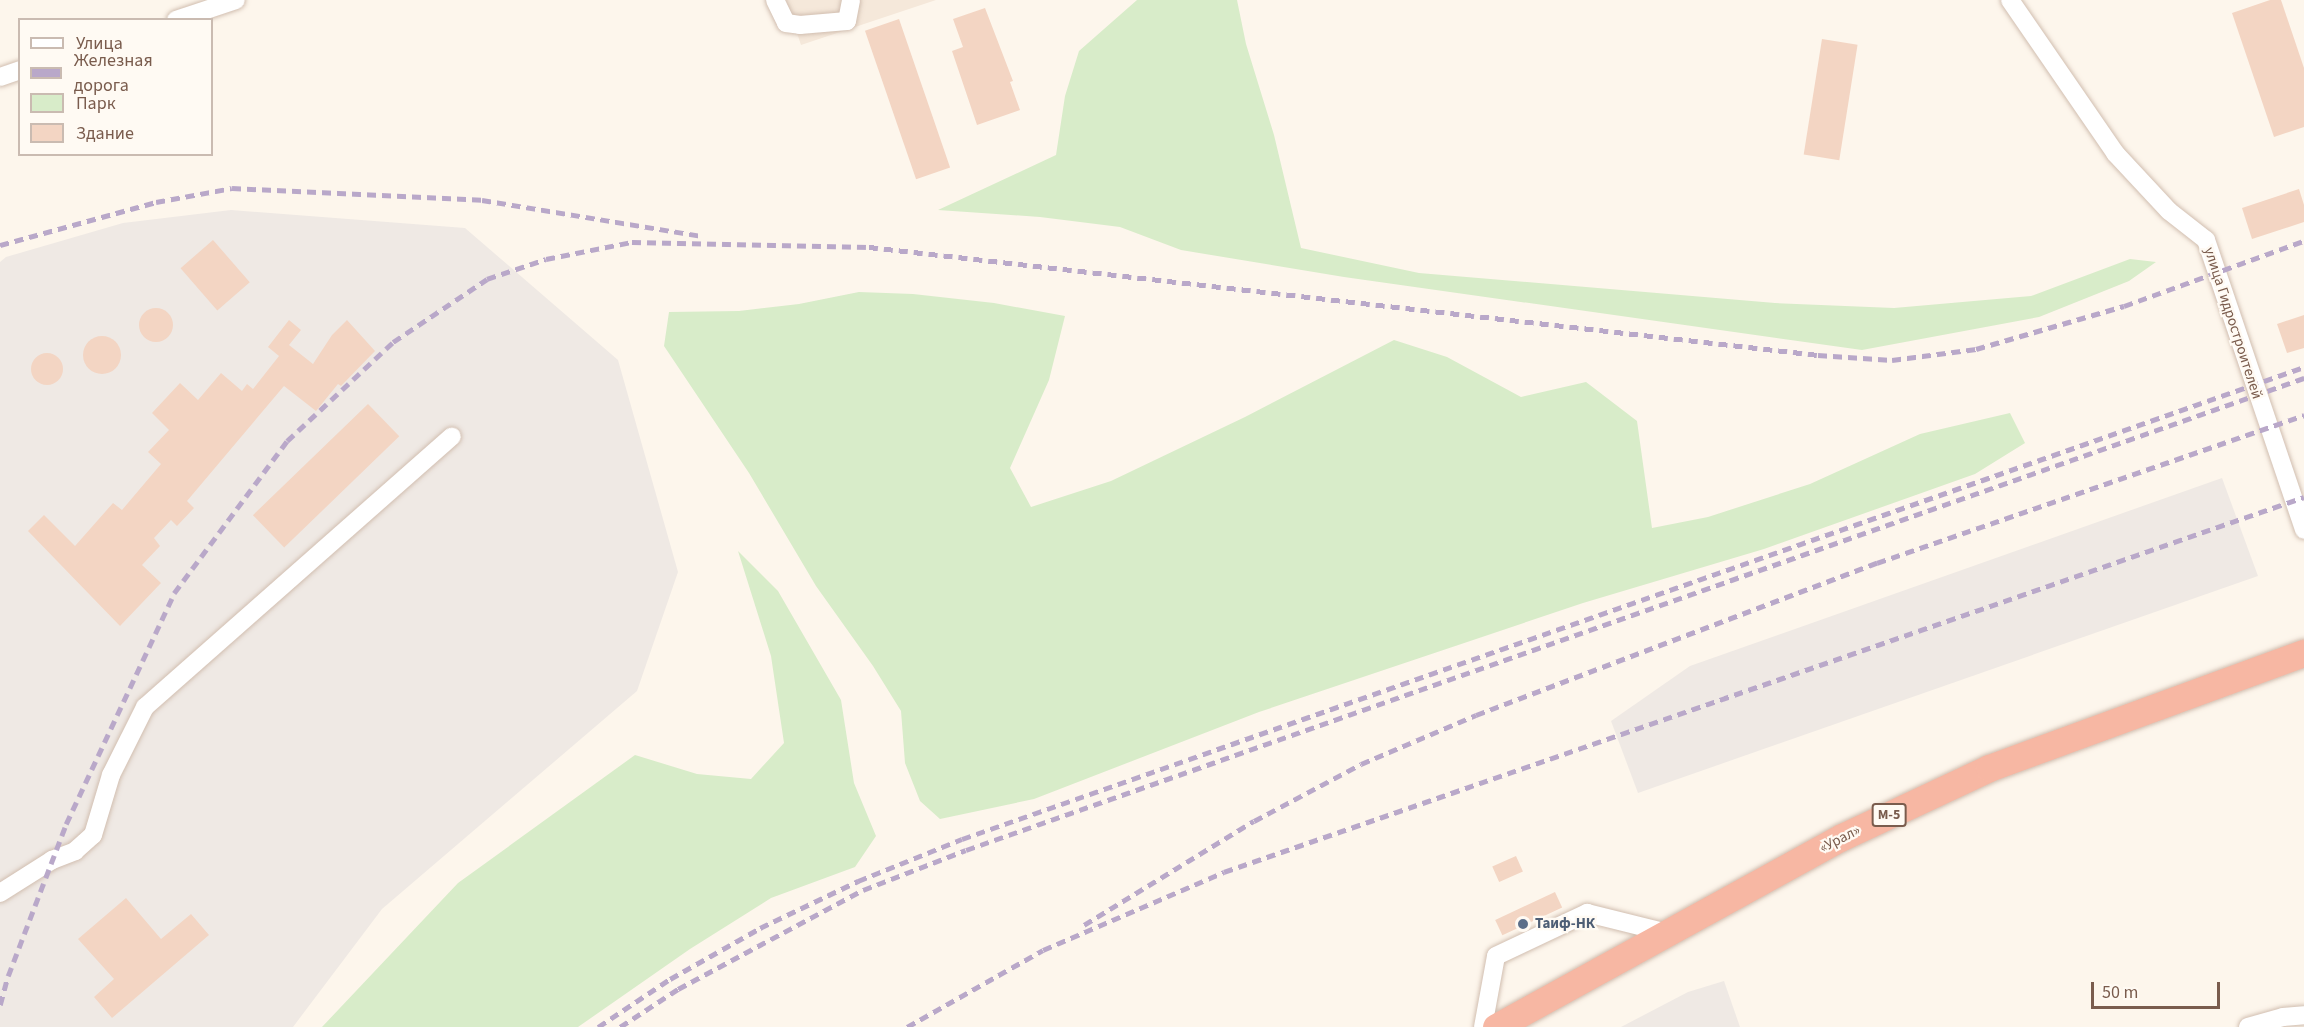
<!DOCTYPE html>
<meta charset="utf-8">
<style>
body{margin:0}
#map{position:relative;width:2304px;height:1027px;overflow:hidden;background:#fdf6ec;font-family:"Source Sans 3",sans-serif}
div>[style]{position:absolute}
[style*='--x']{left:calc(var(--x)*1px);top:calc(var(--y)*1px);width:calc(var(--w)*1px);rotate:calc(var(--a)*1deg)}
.residential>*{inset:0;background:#f5e8da}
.industrial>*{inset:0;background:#efe9e4}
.green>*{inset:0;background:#d8ecc9}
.building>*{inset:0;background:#f3d5c3;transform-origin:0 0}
.round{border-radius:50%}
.roads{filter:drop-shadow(0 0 2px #d1beb0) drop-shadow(0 0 2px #d1beb0)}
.minor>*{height:18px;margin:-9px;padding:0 9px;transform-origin:9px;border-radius:9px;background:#fff}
.highway>*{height:27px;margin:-13.5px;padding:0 13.5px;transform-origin:13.5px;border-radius:13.5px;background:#f7b7a3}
.rail>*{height:4.5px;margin-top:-2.25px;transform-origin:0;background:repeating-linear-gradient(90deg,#b9a8c9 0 9px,transparent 0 15px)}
.dots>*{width:16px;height:16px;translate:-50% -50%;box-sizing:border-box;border:3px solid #fffaf3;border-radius:50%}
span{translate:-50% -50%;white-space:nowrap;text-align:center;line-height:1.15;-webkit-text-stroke:4.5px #fffaf3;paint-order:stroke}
.shield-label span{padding:2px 4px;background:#fffaf3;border:2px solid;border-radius:4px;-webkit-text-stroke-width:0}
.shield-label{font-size:14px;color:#7a5c4d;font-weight:700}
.street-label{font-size:15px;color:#7a5c4d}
.service-label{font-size:15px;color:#4e5e75;font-weight:700}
.left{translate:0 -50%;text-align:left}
.legend{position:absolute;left:18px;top:18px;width:195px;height:138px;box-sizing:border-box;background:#fffaf3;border:2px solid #cabbb1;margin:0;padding:8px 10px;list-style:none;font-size:18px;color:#7a5c4d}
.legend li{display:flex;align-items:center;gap:12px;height:30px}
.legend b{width:30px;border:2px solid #cabbb1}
.scale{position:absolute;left:2091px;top:982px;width:129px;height:27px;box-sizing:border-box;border:3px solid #7a5c4d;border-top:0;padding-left:8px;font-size:18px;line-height:21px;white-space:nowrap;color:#7a5c4d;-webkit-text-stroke:4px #fffaf3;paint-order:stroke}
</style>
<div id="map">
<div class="residential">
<div style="clip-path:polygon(786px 0,936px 0,801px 45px)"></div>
</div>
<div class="industrial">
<div style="clip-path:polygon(231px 210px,465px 228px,618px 360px,678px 572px,637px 691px,382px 909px,293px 1027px,0 1027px,0 262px,6px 257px,123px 223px)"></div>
<div style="clip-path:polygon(2222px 478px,2258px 576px,1638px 793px,1611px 721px,1690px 666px)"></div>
<div style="clip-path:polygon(1724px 981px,1740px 1027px,1621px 1027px,1688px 992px)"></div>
</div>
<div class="green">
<div style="clip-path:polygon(1137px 0,1237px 0,1246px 44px,1274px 135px,1301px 248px,1419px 273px,1775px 303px,1894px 308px,2031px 296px,2130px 259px,2156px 262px,2129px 281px,2039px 317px,1862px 350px,1344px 277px,1181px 250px,1120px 227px,1040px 217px,938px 210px,1056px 155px,1065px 96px,1079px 51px)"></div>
<div style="clip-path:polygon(859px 292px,913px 294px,994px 303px,1065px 316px,1049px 380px,1010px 468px,1031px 507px,1111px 481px,1245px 417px,1394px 340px,1447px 357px,1521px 397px,1586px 382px,1637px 421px,1652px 528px,1708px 517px,1810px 484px,1920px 434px,2010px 413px,2025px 443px,1975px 474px,1764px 549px,1583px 603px,1259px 712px,1034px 799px,940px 819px,920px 801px,905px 763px,901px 711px,873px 666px,816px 586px,749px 473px,664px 346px,669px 312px,739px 311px,799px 304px)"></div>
<div style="clip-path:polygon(738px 551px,778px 591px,841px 700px,854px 783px,876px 836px,855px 867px,771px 898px,690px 949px,578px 1027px,322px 1027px,458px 883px,635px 755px,697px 774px,751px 779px,784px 743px,771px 656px)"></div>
</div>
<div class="building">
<div style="clip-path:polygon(2270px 0,2281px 0,2304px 68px,2304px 127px,2274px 137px,2232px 13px)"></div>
<div style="clip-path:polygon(985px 8px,1013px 81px,1010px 82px,1020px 110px,977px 125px,952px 51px,963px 47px,953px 19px)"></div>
<div style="left:899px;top:19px;width:157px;height:36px;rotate:71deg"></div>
<div style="left:1822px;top:39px;width:36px;height:117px;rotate:9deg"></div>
<div style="clip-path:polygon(2299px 189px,2304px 205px,2304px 222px,2252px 239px,2242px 208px)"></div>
<div style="left:213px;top:240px;width:56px;height:43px;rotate:49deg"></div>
<div class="round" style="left:139px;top:308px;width:34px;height:34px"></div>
<div style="clip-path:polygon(2304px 315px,2304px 348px,2287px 353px,2277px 324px)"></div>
<div style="clip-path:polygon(289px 320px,301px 330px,289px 345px,313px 364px,332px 335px,347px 320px,375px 351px,341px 386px,338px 384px,316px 411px,284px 386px,187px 501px,194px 508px,177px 526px,171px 520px,154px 538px,160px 546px,142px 565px,161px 583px,120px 626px,28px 531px,44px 515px,75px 546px,113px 503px,122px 510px,161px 464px,148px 452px,169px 430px,152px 413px,180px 383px,198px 400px,221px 373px,242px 391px,247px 384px,253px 389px,279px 356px,268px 347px)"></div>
<div class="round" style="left:83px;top:336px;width:38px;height:38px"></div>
<div class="round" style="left:31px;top:353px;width:32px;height:32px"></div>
<div style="left:368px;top:404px;width:45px;height:160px;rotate:46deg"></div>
<div style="left:1516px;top:856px;width:17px;height:26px;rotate:66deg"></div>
<div style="left:1555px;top:892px;width:17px;height:66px;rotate:65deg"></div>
<div style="clip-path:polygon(126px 898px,161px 939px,191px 914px,209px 935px,112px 1018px,94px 997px,114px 979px,78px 939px)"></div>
</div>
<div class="roads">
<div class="minor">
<div style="--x:775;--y:0;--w:25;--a:64"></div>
<div style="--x:786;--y:23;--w:14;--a:8"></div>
<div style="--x:800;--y:25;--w:47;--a:-4.9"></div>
<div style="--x:847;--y:21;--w:21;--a:-79"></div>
<div style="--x:2010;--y:0;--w:186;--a:55.5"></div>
<div style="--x:2115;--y:153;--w:79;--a:47"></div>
<div style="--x:2169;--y:211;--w:47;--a:38.1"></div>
<div style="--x:2206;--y:240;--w:306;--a:71.3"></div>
<div style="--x:176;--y:20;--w:63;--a:-18.4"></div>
<div style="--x:0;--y:77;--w:21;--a:-19"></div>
<div style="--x:0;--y:893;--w:62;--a:-32.4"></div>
<div style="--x:52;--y:860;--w:25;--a:-21"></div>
<div style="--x:75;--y:851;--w:24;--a:-42"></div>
<div style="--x:93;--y:835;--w:63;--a:-73.3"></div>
<div style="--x:111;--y:775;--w:76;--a:-63.4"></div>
<div style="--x:145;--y:707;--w:409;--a:-41.4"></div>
<div style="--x:1483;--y:1027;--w:72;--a:-79.6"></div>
<div style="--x:1496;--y:956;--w:101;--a:-25.3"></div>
<div style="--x:1587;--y:913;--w:82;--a:14"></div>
<div style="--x:2248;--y:1027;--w:36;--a:-16"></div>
<div style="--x:2283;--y:1017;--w:21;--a:-5"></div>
</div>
<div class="highway">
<div style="--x:1496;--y:1027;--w:395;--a:-28.8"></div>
<div style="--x:1842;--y:837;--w:162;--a:-25.1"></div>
<div style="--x:1989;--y:768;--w:335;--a:-20.1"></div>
</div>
</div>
<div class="rail">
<div style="--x:0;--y:245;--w:162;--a:-15.4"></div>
<div style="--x:156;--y:202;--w:77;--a:-10.4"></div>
<div style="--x:232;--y:188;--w:250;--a:2.7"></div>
<div style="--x:482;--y:200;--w:222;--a:9.3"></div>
<div style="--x:1084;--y:925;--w:199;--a:-31.5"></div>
<div style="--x:1254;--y:821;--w:121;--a:-28"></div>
<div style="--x:1361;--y:764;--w:125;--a:-23.1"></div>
<div style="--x:1476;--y:715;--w:429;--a:-20.8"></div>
<div style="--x:1877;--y:563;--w:452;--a:-19.1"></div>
<div style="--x:0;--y:1005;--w:30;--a:-75"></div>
<div style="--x:8;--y:976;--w:163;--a:-69.1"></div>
<div style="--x:66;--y:824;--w:255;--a:-64.9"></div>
<div style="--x:174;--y:593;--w:189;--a:-53.4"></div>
<div style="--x:287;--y:441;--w:145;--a:-43"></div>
<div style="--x:393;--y:342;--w:113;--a:-33.8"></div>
<div style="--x:487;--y:279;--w:62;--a:-18.7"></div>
<div style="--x:546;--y:259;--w:88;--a:-11.2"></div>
<div style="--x:632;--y:242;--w:237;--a:1.2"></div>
<div style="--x:869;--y:247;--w:955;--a:6.49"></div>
<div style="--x:1818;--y:355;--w:74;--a:3.9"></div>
<div style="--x:1892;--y:360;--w:85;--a:-7.5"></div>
<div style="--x:1976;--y:349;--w:154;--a:-16.2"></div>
<div style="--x:2124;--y:306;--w:191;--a:-19.9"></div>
<div style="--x:598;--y:1027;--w:87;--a:-33.7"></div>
<div style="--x:670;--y:979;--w:103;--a:-29.5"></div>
<div style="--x:760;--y:928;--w:109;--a:-25.6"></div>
<div style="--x:858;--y:881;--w:112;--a:-22"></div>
<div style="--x:962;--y:839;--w:1423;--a:-19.38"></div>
<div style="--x:620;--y:1027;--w:69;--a:-33.2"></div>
<div style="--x:678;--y:989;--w:210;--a:-28.2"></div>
<div style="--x:863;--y:890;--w:110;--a:-21.2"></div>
<div style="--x:966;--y:850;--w:1419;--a:-19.43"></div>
<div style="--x:907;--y:1027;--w:156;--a:-29.5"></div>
<div style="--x:1043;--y:950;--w:197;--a:-23.3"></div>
<div style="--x:1224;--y:872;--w:1143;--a:-19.15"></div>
</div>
<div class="dots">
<div style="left:1523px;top:924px;background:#5c6f8a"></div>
</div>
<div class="shield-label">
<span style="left:1889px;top:815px">М-5</span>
</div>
<div class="street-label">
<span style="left:2233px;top:323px;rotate:72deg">улица Гидростроителей</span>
<span style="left:1840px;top:839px;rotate:-27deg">«Урал»</span>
</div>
<div class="service-label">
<span class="left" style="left:1535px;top:924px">Таиф-НК</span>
</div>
<ul class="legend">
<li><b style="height:8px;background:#fff"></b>Улица</li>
<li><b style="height:8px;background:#b9a8c9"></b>Железная дорога</li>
<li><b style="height:16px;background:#d8ecc9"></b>Парк</li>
<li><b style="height:16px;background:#f3d5c3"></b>Здание</li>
</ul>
<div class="scale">50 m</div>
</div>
